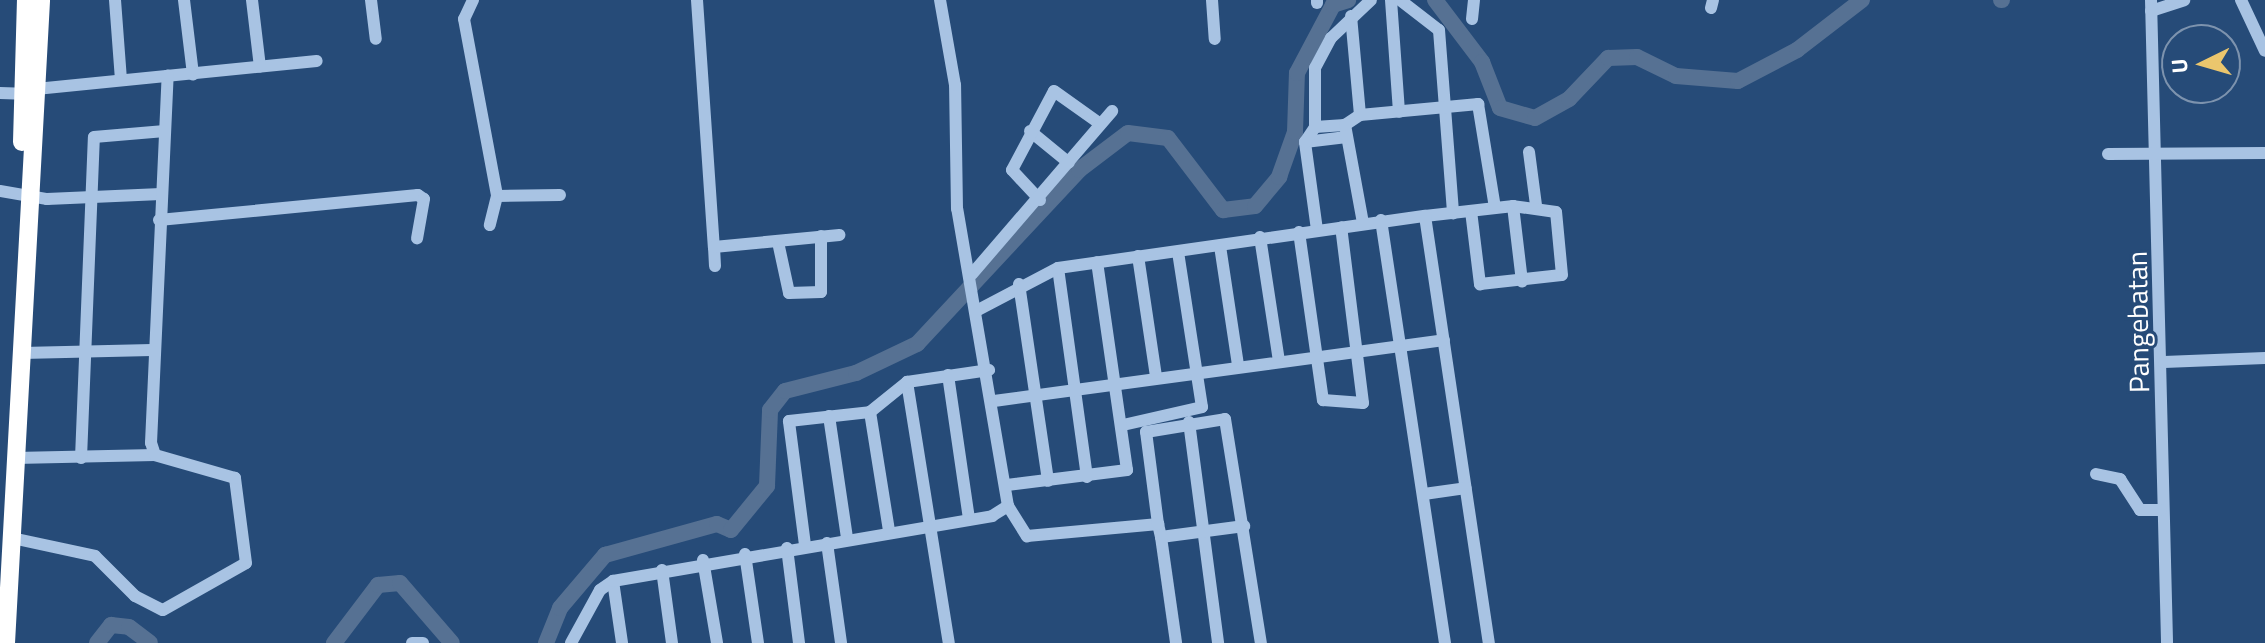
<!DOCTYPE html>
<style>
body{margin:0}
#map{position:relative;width:2265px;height:643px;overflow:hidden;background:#264b78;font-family:"Titillium Web",sans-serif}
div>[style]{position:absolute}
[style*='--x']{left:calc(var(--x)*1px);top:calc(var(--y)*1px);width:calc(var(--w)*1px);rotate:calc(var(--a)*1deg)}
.river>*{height:16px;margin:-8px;padding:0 8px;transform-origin:8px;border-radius:8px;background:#567193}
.minor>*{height:12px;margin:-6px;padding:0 6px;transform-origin:6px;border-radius:6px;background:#a8c3e3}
.highway>*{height:18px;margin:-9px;padding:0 9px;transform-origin:9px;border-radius:9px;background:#fff}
span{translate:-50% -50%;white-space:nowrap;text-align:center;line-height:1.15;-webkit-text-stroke:6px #264b78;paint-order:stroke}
.street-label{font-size:28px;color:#fff}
.north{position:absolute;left:2161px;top:24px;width:80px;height:80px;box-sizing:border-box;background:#264b78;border:2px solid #7d93ae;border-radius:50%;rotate:265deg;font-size:22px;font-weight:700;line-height:32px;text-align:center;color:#fff}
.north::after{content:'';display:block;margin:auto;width:28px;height:36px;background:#ebc66d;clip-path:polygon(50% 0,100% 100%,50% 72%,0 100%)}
</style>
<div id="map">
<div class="river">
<div style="--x:1435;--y:0;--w:78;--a:52.8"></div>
<div style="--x:1482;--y:62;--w:49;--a:68.6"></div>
<div style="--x:1500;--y:108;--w:36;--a:16"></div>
<div style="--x:1535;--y:118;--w:39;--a:-29"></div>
<div style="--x:1569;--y:99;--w:57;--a:-46.4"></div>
<div style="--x:1608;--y:58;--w:29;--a:-2"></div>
<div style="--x:1637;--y:57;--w:43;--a:26"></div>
<div style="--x:1676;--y:76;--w:62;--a:4.6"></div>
<div style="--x:1738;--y:81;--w:67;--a:-27.7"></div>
<div style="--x:1797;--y:50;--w:82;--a:-37.6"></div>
<div style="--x:2001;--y:0;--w:1;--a:0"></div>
<div style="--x:97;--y:643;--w:23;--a:-52"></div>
<div style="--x:111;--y:625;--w:18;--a:6"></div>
<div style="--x:129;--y:627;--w:26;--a:37"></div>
<div style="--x:334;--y:643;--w:73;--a:-52.8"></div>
<div style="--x:378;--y:585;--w:22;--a:-5"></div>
<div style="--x:400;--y:583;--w:79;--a:49.1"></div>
<div style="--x:546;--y:643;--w:38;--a:-68"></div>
<div style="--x:560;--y:608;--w:70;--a:-49.7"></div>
<div style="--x:605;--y:555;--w:116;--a:-15.5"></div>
<div style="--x:717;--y:524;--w:15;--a:23"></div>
<div style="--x:731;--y:530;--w:57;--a:-50.7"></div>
<div style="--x:767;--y:486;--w:76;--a:-87.7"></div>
<div style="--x:770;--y:410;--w:24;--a:-52"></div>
<div style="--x:785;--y:391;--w:73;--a:-14.2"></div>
<div style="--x:856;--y:373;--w:68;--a:-25.4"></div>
<div style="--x:917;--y:344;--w:238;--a:-47"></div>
<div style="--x:1079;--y:170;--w:61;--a:-37.1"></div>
<div style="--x:1128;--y:133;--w:40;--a:7.1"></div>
<div style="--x:1168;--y:138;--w:91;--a:52.6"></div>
<div style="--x:1223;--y:210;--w:32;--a:-7"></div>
<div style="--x:1255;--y:206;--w:38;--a:-50"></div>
<div style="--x:1279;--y:177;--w:48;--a:-70.4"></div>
<div style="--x:1295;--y:132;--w:59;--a:-88.1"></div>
<div style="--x:1297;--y:73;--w:77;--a:-62.1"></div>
<div style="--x:1333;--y:5;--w:16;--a:-18"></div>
</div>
<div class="minor">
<div style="--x:115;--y:0;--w:80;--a:85.7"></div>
<div style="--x:184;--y:0;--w:75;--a:83.1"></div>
<div style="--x:252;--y:0;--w:67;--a:83.2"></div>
<div style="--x:371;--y:0;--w:39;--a:83"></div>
<div style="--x:473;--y:0;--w:21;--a:115"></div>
<div style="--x:464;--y:19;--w:180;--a:79.4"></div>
<div style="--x:497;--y:196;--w:30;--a:104"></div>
<div style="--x:697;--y:0;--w:248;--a:86.1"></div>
<div style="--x:1212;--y:0;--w:39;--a:86"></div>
<div style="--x:1317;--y:0;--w:3;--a:90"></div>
<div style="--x:1391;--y:0;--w:112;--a:85.9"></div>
<div style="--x:1400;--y:0;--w:49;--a:37.6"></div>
<div style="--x:1439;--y:30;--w:184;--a:85.6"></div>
<div style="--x:2151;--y:0;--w:643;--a:88.57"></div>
<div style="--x:2241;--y:0;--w:56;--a:64.8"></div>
<div style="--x:1711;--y:8;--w:8;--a:-76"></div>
<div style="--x:2151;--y:11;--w:35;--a:-18"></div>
<div style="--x:1351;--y:16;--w:99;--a:84.8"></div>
<div style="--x:1472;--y:19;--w:19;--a:-84"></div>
<div style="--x:36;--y:89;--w:282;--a:-5.7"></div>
<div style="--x:0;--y:93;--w:23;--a:2"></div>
<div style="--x:1315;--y:127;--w:30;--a:-4"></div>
<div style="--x:1030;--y:131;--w:50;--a:39.4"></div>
<div style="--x:1305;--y:142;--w:42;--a:-6.8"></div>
<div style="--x:1529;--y:152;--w:53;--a:82.5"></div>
<div style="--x:2108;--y:154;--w:157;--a:-0.4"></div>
<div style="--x:0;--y:191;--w:48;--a:9.7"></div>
<div style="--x:47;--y:199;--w:114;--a:-2.5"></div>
<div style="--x:497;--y:196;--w:63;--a:-0.9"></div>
<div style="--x:1040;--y:200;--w:41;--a:-133"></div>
<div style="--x:1012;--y:170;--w:89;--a:-62"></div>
<div style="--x:1054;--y:91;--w:55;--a:35.4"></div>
<div style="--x:1471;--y:211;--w:74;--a:83"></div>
<div style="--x:1480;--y:284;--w:82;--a:-6.3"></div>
<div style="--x:1562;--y:275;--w:63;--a:-95.4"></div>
<div style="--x:1556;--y:212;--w:43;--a:-172.1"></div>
<div style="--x:1425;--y:216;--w:89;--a:-6.5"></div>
<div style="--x:1513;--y:206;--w:76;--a:83.2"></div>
<div style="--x:159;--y:220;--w:260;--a:-5.5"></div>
<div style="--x:418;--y:195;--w:7;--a:34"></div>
<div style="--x:424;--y:199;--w:40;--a:100"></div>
<div style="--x:1381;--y:220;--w:428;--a:81.4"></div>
<div style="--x:1363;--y:223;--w:100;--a:-100.4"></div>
<div style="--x:1345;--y:125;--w:18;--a:-34"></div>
<div style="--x:1360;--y:115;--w:119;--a:-5.3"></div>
<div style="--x:1478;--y:104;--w:105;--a:80.7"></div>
<div style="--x:1317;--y:230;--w:89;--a:-97.8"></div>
<div style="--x:1305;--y:142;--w:18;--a:-56"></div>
<div style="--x:1315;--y:127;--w:59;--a:-90"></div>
<div style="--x:1315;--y:68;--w:34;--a:-62"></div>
<div style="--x:1331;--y:38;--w:55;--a:-43.5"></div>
<div style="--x:1299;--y:232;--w:170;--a:81.9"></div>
<div style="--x:1323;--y:400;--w:40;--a:4.3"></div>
<div style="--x:1363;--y:403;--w:177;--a:-97.1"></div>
<div style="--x:1260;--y:237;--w:125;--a:81.3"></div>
<div style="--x:778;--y:242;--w:52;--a:77.8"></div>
<div style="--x:789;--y:293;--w:32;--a:-2"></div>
<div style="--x:821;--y:292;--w:56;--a:-90"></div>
<div style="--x:1220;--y:246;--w:120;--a:81.4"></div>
<div style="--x:1138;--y:256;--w:121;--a:81.5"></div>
<div style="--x:715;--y:266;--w:19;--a:-93"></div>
<div style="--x:714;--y:247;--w:126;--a:-5.5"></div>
<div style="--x:1058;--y:268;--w:211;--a:82.1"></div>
<div style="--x:972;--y:274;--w:215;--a:-49.3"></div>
<div style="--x:1019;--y:284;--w:199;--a:81.6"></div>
<div style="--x:978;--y:310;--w:90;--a:-27.7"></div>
<div style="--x:1058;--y:268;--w:371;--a:-8.1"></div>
<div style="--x:1425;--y:216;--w:432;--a:81.5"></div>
<div style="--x:22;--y:353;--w:130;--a:-1.3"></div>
<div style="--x:2164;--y:362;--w:101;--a:-2.3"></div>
<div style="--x:948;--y:375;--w:146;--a:81.7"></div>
<div style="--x:907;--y:382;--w:264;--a:80.9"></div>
<div style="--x:994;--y:401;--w:454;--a:-7.7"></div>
<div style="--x:870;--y:412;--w:121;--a:80.9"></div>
<div style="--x:829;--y:416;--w:123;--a:81.6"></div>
<div style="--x:1189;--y:422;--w:223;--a:82.5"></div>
<div style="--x:1123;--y:425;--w:81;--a:-12.8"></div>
<div style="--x:1202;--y:407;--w:157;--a:-98.8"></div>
<div style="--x:15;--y:458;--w:140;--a:-1.2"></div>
<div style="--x:81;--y:458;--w:321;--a:-87.7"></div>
<div style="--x:94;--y:137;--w:71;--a:-4.8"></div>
<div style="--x:2096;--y:474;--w:25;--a:12"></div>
<div style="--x:2120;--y:479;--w:37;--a:57"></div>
<div style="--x:2140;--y:510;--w:21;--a:0"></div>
<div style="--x:1007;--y:485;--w:121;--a:-7.1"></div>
<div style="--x:1127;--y:470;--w:210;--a:-98.2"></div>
<div style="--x:1424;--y:494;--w:42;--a:-8.1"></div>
<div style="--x:1008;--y:506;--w:36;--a:58"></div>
<div style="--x:1027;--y:536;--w:132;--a:-5.2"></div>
<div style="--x:1158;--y:524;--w:13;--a:77"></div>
<div style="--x:1161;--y:537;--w:84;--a:-7.5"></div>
<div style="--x:1158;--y:524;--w:93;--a:-97.4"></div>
<div style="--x:1146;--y:432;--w:80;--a:-9.3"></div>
<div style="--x:1225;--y:419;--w:227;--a:80.9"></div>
<div style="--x:1161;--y:537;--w:107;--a:81.9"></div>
<div style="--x:12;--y:538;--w:85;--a:12.2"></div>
<div style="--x:95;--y:556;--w:57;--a:45"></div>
<div style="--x:135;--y:596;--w:31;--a:27"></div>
<div style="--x:163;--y:610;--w:95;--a:-29.5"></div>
<div style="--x:246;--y:563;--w:86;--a:-97.4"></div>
<div style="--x:235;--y:478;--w:83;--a:-164"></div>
<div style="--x:155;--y:455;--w:13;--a:-108"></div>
<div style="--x:151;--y:443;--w:368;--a:-87.4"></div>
<div style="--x:827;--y:543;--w:101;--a:82"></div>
<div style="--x:805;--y:545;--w:125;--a:-97.4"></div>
<div style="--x:789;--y:421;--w:81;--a:-6.3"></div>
<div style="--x:870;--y:412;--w:48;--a:-39"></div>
<div style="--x:907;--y:382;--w:83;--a:-8.3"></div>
<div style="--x:787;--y:548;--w:96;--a:82.8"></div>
<div style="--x:745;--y:554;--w:90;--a:81.7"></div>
<div style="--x:703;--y:560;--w:84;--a:80.4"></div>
<div style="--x:662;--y:570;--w:74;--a:82.2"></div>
<div style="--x:613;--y:581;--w:63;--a:81.7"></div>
<div style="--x:412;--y:643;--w:11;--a:0"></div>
<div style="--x:571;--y:643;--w:60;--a:-61.3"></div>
<div style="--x:600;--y:590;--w:16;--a:-35"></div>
<div style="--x:613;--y:581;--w:385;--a:-9.7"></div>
<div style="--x:992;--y:516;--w:19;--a:-32"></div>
<div style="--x:1008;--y:506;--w:301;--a:-99.7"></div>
<div style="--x:957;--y:209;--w:124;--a:-90.9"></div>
<div style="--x:955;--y:85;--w:86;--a:-100"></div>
</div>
<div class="highway">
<div style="--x:22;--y:142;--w:142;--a:-88.4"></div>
<div style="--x:6;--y:643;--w:644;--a:-86.88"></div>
</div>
<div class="street-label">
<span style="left:2138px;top:322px;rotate:-91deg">Pangebatan</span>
</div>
<div class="north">U</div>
</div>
